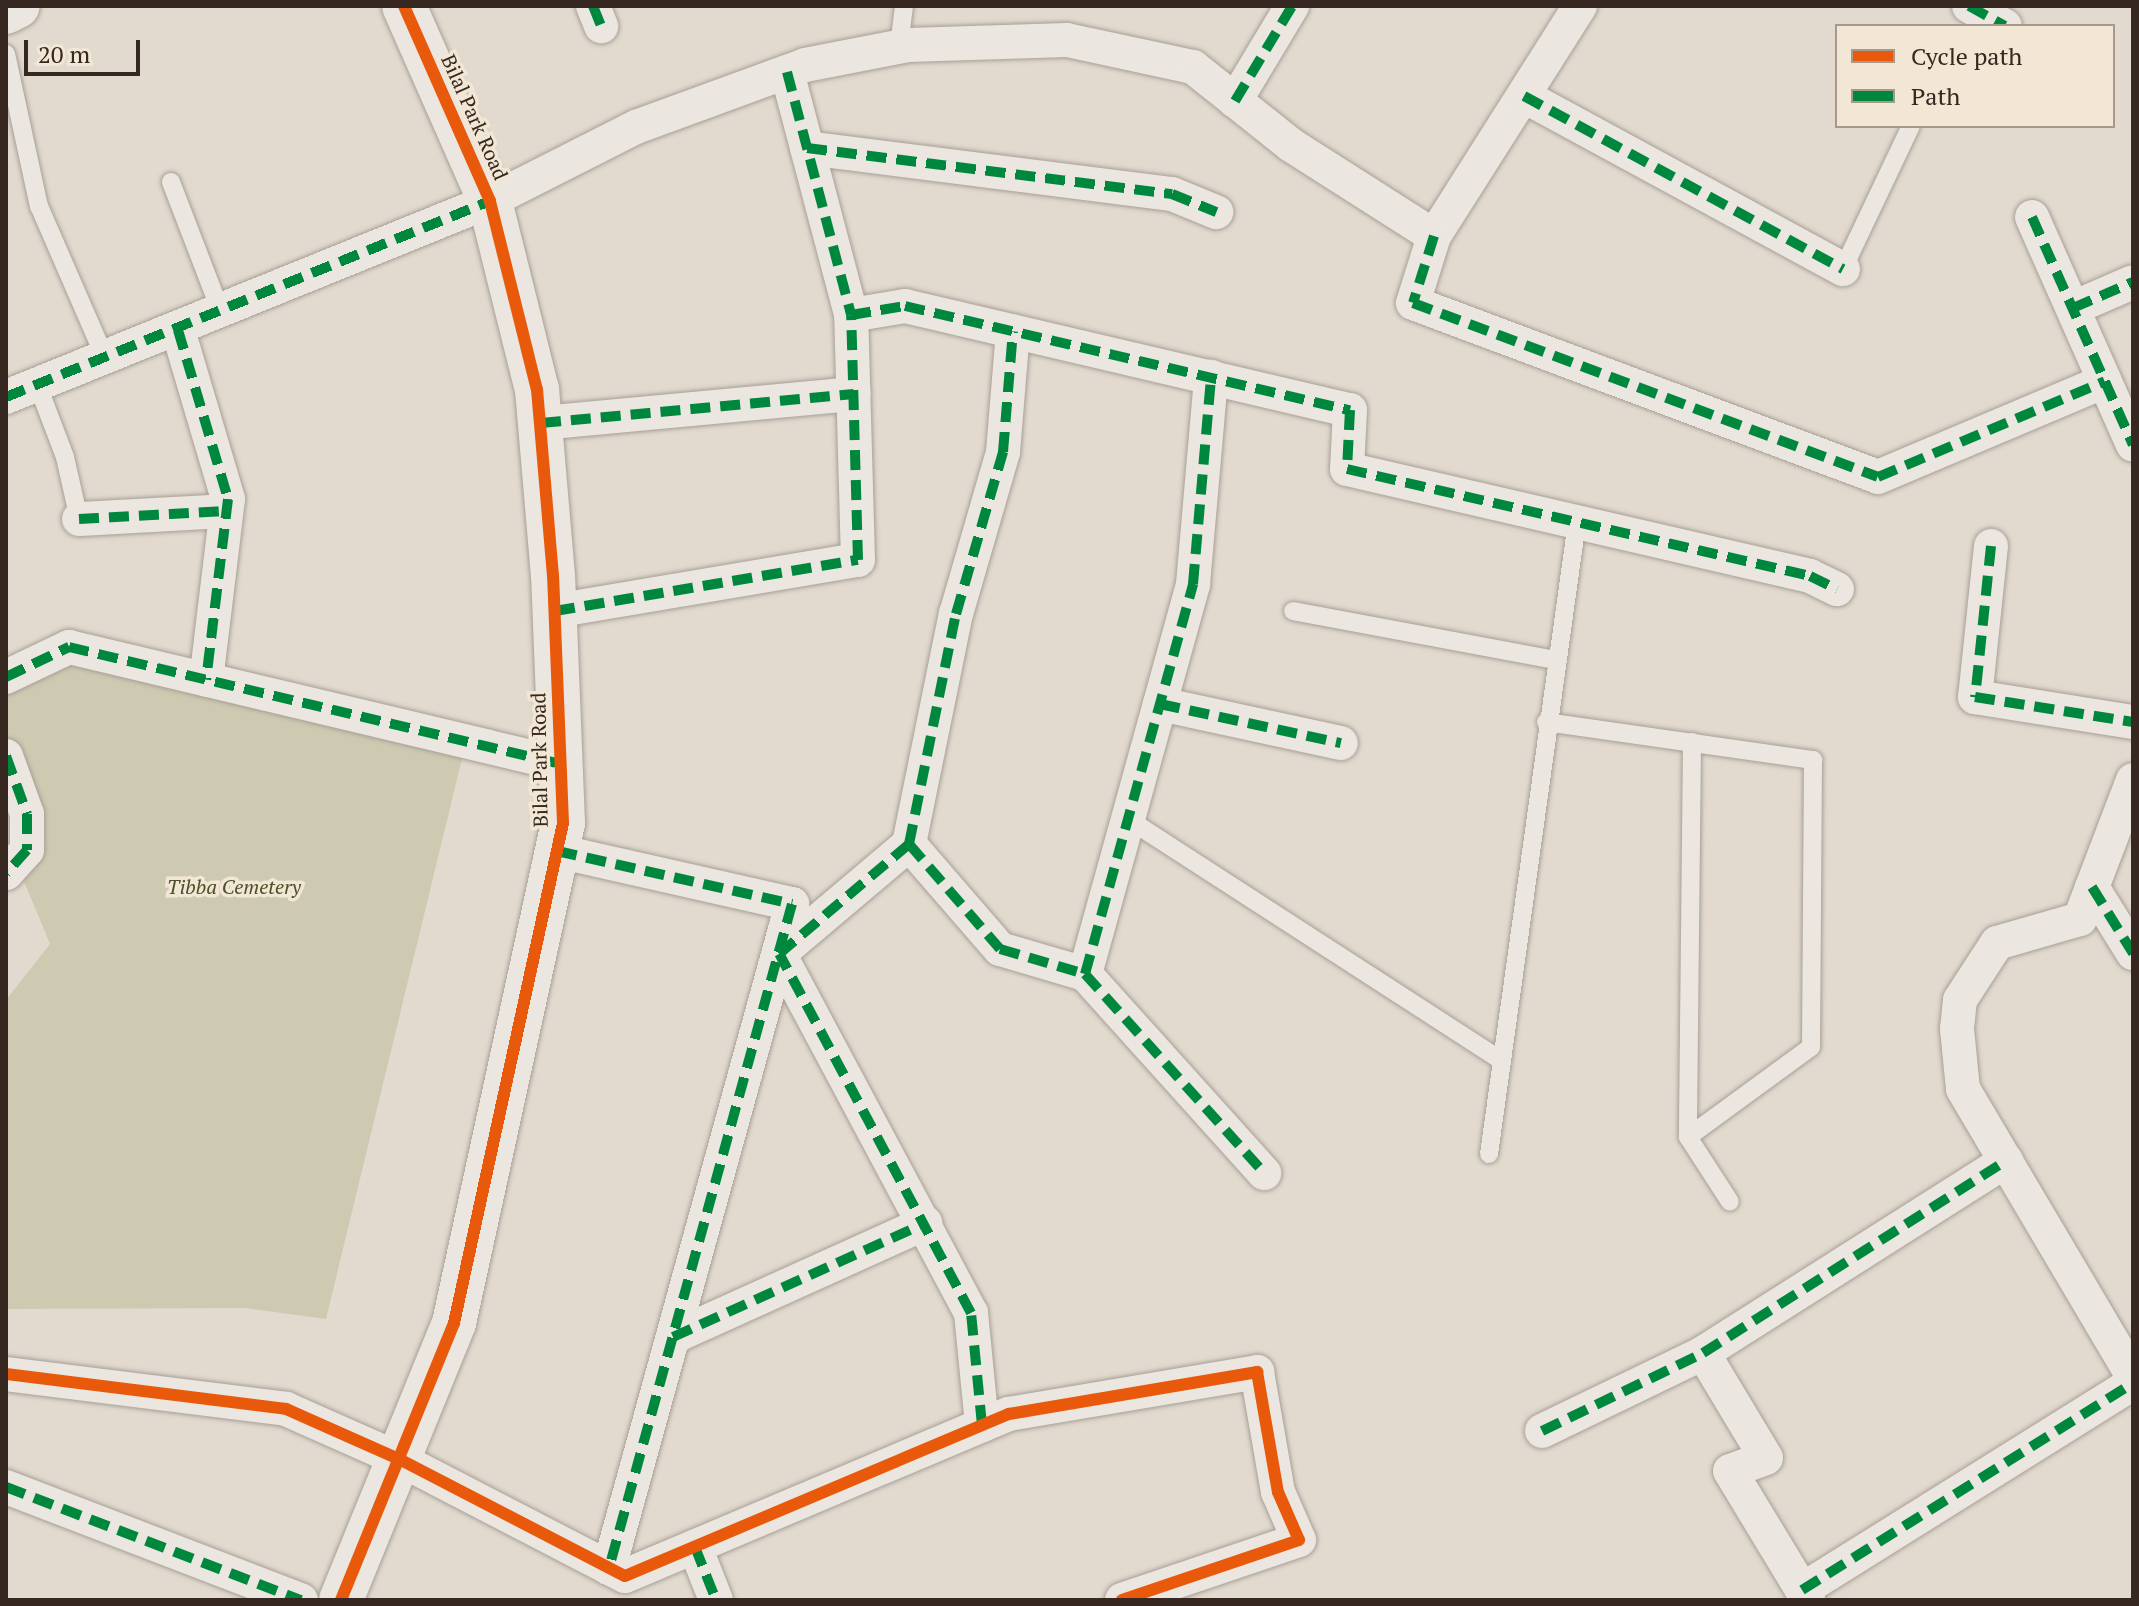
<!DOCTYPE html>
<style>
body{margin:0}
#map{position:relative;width:2139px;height:1606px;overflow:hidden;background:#e2dace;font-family:"PT Serif",serif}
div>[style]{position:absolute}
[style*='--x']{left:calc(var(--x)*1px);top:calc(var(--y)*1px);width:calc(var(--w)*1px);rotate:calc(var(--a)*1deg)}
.cemetery>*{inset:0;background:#cecab1}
.roads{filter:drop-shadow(0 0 2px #a79f97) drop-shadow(0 0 2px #a79f97)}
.lane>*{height:18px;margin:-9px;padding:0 9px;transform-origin:9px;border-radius:9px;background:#ebe6df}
.street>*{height:34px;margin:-17px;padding:0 17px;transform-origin:17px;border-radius:17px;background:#ebe6df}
.secondary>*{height:44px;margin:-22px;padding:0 22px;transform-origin:22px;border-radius:22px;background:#ebe6df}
.quiet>*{height:10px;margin-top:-5px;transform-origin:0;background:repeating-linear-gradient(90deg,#00873e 0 20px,transparent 0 30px)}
.cycleway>*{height:12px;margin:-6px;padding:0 6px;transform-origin:6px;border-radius:6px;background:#e8590c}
span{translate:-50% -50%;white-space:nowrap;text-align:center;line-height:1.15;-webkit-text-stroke:7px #f2e6d5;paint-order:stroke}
.street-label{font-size:20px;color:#362820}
.park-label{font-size:20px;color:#4b5028;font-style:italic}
.frame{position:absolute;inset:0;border:8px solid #362820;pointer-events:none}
.legend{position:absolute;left:1835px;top:24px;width:280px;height:104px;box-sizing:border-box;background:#f2e6d5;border:2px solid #a79a8d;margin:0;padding:10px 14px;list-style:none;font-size:24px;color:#362820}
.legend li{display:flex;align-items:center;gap:16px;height:40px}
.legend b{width:40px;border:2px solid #a79a8d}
.scale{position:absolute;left:24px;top:40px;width:116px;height:36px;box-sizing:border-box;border:4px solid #362820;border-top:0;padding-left:10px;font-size:24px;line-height:28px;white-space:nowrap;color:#362820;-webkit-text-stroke:6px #f2e6d5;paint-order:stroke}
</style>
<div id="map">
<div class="cemetery">
<div style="clip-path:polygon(69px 647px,466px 742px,326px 1319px,244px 1308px,6px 1309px,6px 1000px,50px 944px,16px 862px,6px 756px,6px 677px)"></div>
</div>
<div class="roads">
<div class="lane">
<div style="--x:899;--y:46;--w:40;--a:-82.9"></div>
<div style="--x:6;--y:54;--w:156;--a:77.8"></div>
<div style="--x:39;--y:206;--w:168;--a:66.5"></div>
<div style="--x:171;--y:182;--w:139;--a:69"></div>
<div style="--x:1843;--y:269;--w:158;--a:-64.6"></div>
<div style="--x:38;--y:386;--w:76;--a:69.2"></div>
<div style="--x:65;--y:457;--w:64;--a:77.3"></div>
<div style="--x:1293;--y:611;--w:268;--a:10.6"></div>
<div style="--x:1546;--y:722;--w:270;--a:8.1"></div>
<div style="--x:1813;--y:760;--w:287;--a:90.4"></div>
<div style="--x:1811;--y:1047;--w:152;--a:143.8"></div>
<div style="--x:1692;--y:742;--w:395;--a:90.6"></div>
<div style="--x:1688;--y:1137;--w:77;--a:57.1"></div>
<div style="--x:1128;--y:819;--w:444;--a:32.9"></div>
<div style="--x:1489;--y:1154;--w:638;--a:-82.07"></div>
</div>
<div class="street">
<div style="--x:593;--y:6;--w:22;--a:68"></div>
<div style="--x:1580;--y:6;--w:272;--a:122.4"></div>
<div style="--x:1434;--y:236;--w:70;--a:107.4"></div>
<div style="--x:1413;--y:303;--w:496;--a:20.5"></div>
<div style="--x:1878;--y:477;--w:246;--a:-22.9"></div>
<div style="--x:1969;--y:6;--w:41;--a:29.1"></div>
<div style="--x:787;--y:72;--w:251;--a:75.2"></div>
<div style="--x:851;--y:315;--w:55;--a:-9.5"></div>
<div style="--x:905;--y:306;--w:457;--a:13.2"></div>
<div style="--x:1350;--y:410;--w:59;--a:92.9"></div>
<div style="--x:1347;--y:469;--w:475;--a:13"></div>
<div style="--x:1810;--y:576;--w:30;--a:26"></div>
<div style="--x:1524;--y:96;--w:363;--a:28.5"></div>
<div style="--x:1235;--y:101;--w:111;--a:-59"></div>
<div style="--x:807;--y:148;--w:368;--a:7.2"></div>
<div style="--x:1172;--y:194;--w:48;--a:22.2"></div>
<div style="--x:2032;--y:217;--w:249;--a:66.1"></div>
<div style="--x:2073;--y:308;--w:65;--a:-23.4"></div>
<div style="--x:178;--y:330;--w:176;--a:73.5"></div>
<div style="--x:228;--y:499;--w:182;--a:96.9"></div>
<div style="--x:6;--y:397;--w:522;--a:-22.05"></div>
<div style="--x:490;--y:201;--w:164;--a:-26.9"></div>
<div style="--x:636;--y:127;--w:180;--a:-20.1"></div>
<div style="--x:805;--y:65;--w:105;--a:-11"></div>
<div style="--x:908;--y:45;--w:159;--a:-1.8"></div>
<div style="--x:1067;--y:40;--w:129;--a:12.1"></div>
<div style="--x:1193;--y:67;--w:125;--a:38.5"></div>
<div style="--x:1291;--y:145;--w:169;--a:32.5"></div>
<div style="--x:541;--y:423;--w:314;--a:-5.3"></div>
<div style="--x:79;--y:519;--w:147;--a:-3.1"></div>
<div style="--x:1991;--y:546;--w:152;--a:96"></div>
<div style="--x:1975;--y:697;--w:160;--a:9"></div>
<div style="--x:555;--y:611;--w:307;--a:-9.6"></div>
<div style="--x:858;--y:560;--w:245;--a:-91.6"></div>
<div style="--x:6;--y:677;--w:70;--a:-25.5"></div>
<div style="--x:69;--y:647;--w:506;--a:13.38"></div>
<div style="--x:1160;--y:704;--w:185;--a:12.2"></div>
<div style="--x:6;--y:756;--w:62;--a:70.1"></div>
<div style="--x:27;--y:814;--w:36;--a:90"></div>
<div style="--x:27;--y:850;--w:31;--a:132"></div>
<div style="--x:2133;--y:780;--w:149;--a:110.9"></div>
<div style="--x:2080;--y:919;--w:86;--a:163.9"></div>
<div style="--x:1997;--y:943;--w:68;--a:123"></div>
<div style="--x:1960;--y:1000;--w:29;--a:96"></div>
<div style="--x:1957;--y:1029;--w:60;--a:84.3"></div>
<div style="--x:1963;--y:1089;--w:334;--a:59.4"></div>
<div style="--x:909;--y:844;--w:139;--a:49.1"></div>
<div style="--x:1000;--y:949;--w:89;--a:16.4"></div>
<div style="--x:1085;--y:974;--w:268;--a:48"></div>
<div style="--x:557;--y:851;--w:241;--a:12.7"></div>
<div style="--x:792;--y:904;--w:689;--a:105.41"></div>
<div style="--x:2092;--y:887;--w:78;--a:58.2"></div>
<div style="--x:1085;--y:974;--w:405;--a:-74.5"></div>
<div style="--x:1193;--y:584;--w:208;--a:-85"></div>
<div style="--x:673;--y:1337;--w:277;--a:-24.3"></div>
<div style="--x:1703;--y:1353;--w:122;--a:59"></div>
<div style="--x:1766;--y:1458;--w:38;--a:160"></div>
<div style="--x:1730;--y:1471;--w:151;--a:58.8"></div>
<div style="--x:6;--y:1374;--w:282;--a:7.1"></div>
<div style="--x:286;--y:1409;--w:124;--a:23.9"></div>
<div style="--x:399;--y:1459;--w:254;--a:27.4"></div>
<div style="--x:625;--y:1576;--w:417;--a:-22.9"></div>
<div style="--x:1009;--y:1414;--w:252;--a:-9.6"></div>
<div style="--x:1257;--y:1372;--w:122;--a:80.1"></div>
<div style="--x:1278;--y:1492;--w:52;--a:66.4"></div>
<div style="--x:1299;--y:1540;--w:187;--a:161.3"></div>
<div style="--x:982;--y:1425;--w:113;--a:-95.6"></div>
<div style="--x:971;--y:1313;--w:407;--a:-118.1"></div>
<div style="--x:779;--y:954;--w:170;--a:-40.2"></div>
<div style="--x:909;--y:844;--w:235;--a:-78.5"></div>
<div style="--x:956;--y:614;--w:169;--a:-73.8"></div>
<div style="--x:1003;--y:452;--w:121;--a:-85.3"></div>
<div style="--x:1542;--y:1431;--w:179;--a:-25.8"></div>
<div style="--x:1703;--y:1353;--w:359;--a:-32.4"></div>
<div style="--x:6;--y:1487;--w:316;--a:21"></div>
<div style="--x:695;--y:1547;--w:57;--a:68.4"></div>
<div style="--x:1802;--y:1590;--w:390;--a:-32"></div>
</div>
<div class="secondary">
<div style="--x:6;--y:12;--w:13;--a:-27"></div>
<div style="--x:341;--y:1600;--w:299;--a:-67.8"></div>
<div style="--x:454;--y:1323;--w:512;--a:-77.7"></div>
<div style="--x:563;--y:823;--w:247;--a:-92.3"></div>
<div style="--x:553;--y:576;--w:187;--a:-94.9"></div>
<div style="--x:537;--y:390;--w:195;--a:-104"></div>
<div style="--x:490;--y:201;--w:213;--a:-113.8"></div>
</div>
</div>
<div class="quiet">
<div style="--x:593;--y:6;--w:22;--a:68"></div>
<div style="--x:1969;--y:6;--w:41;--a:29.1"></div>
<div style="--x:787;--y:72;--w:251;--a:75.2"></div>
<div style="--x:851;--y:315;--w:55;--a:-9.5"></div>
<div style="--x:905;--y:306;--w:457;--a:13.2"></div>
<div style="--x:1350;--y:410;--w:59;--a:92.9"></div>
<div style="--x:1347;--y:469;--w:475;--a:13"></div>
<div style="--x:1810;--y:576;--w:30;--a:26"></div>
<div style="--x:1524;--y:96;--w:363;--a:28.5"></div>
<div style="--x:1235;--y:101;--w:111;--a:-59"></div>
<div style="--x:807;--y:148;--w:368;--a:7.2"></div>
<div style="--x:1172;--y:194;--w:48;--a:22.2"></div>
<div style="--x:2032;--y:217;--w:249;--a:66.1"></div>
<div style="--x:1434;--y:236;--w:70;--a:107.4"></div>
<div style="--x:1413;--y:303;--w:496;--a:20.5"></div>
<div style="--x:1878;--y:477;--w:246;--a:-22.9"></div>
<div style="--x:2073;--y:308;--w:65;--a:-23.4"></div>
<div style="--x:178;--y:330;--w:176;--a:73.5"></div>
<div style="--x:228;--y:499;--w:182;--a:96.9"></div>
<div style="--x:6;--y:397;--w:522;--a:-22.05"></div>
<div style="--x:541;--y:423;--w:314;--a:-5.3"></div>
<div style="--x:79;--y:519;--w:147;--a:-3.1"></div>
<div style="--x:1991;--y:546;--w:152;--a:96"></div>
<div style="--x:1975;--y:697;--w:160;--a:9"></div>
<div style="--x:555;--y:611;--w:307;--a:-9.6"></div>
<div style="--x:858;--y:560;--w:245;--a:-91.6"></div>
<div style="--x:6;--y:677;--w:70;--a:-25.5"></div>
<div style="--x:69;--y:647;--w:506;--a:13.38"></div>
<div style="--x:1160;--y:704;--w:185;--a:12.2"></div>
<div style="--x:6;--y:756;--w:62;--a:70.1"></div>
<div style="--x:27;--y:814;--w:36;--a:90"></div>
<div style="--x:27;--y:850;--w:31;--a:132"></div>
<div style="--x:909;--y:844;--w:139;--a:49.1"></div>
<div style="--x:1000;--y:949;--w:89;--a:16.4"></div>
<div style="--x:1085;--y:974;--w:268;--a:48"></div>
<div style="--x:557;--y:851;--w:241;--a:12.7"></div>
<div style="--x:792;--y:904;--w:689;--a:105.41"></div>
<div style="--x:2092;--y:887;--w:78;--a:58.2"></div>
<div style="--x:1085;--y:974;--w:405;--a:-74.5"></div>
<div style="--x:1193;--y:584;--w:208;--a:-85"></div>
<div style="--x:673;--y:1337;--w:277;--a:-24.3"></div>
<div style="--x:982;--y:1425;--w:113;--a:-95.6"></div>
<div style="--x:971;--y:1313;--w:407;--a:-118.1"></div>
<div style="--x:779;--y:954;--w:170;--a:-40.2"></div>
<div style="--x:909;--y:844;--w:235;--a:-78.5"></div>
<div style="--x:956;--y:614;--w:169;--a:-73.8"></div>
<div style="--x:1003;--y:452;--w:121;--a:-85.3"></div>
<div style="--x:1542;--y:1431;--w:179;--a:-25.8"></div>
<div style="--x:1703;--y:1353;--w:359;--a:-32.4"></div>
<div style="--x:6;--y:1487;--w:316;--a:21"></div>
<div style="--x:695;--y:1547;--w:57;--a:68.4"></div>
<div style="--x:1802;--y:1590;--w:390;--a:-32"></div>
</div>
<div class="cycleway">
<div style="--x:6;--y:1374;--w:282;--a:7.1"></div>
<div style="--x:286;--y:1409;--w:124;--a:23.9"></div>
<div style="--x:399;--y:1459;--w:254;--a:27.4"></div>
<div style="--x:625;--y:1576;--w:417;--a:-22.9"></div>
<div style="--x:1009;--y:1414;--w:252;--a:-9.6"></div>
<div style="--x:1257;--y:1372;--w:122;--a:80.1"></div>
<div style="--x:1278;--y:1492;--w:52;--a:66.4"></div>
<div style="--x:1299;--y:1540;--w:187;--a:161.3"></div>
<div style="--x:341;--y:1600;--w:299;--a:-67.8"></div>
<div style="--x:454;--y:1323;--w:512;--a:-77.7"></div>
<div style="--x:563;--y:823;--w:247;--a:-92.3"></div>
<div style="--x:553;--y:576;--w:187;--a:-94.9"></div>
<div style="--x:537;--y:390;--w:195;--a:-104"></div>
<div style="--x:490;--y:201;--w:213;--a:-113.8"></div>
</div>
<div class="street-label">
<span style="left:475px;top:117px;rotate:66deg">Bilal Park Road</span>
<span style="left:539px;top:760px;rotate:-91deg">Bilal Park Road</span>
</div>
<div class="park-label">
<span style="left:234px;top:886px">Tibba Cemetery</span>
</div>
<div class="frame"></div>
<ul class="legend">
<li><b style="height:10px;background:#e8590c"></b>Cycle path</li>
<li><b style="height:10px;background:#00873e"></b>Path</li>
</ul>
<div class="scale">20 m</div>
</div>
